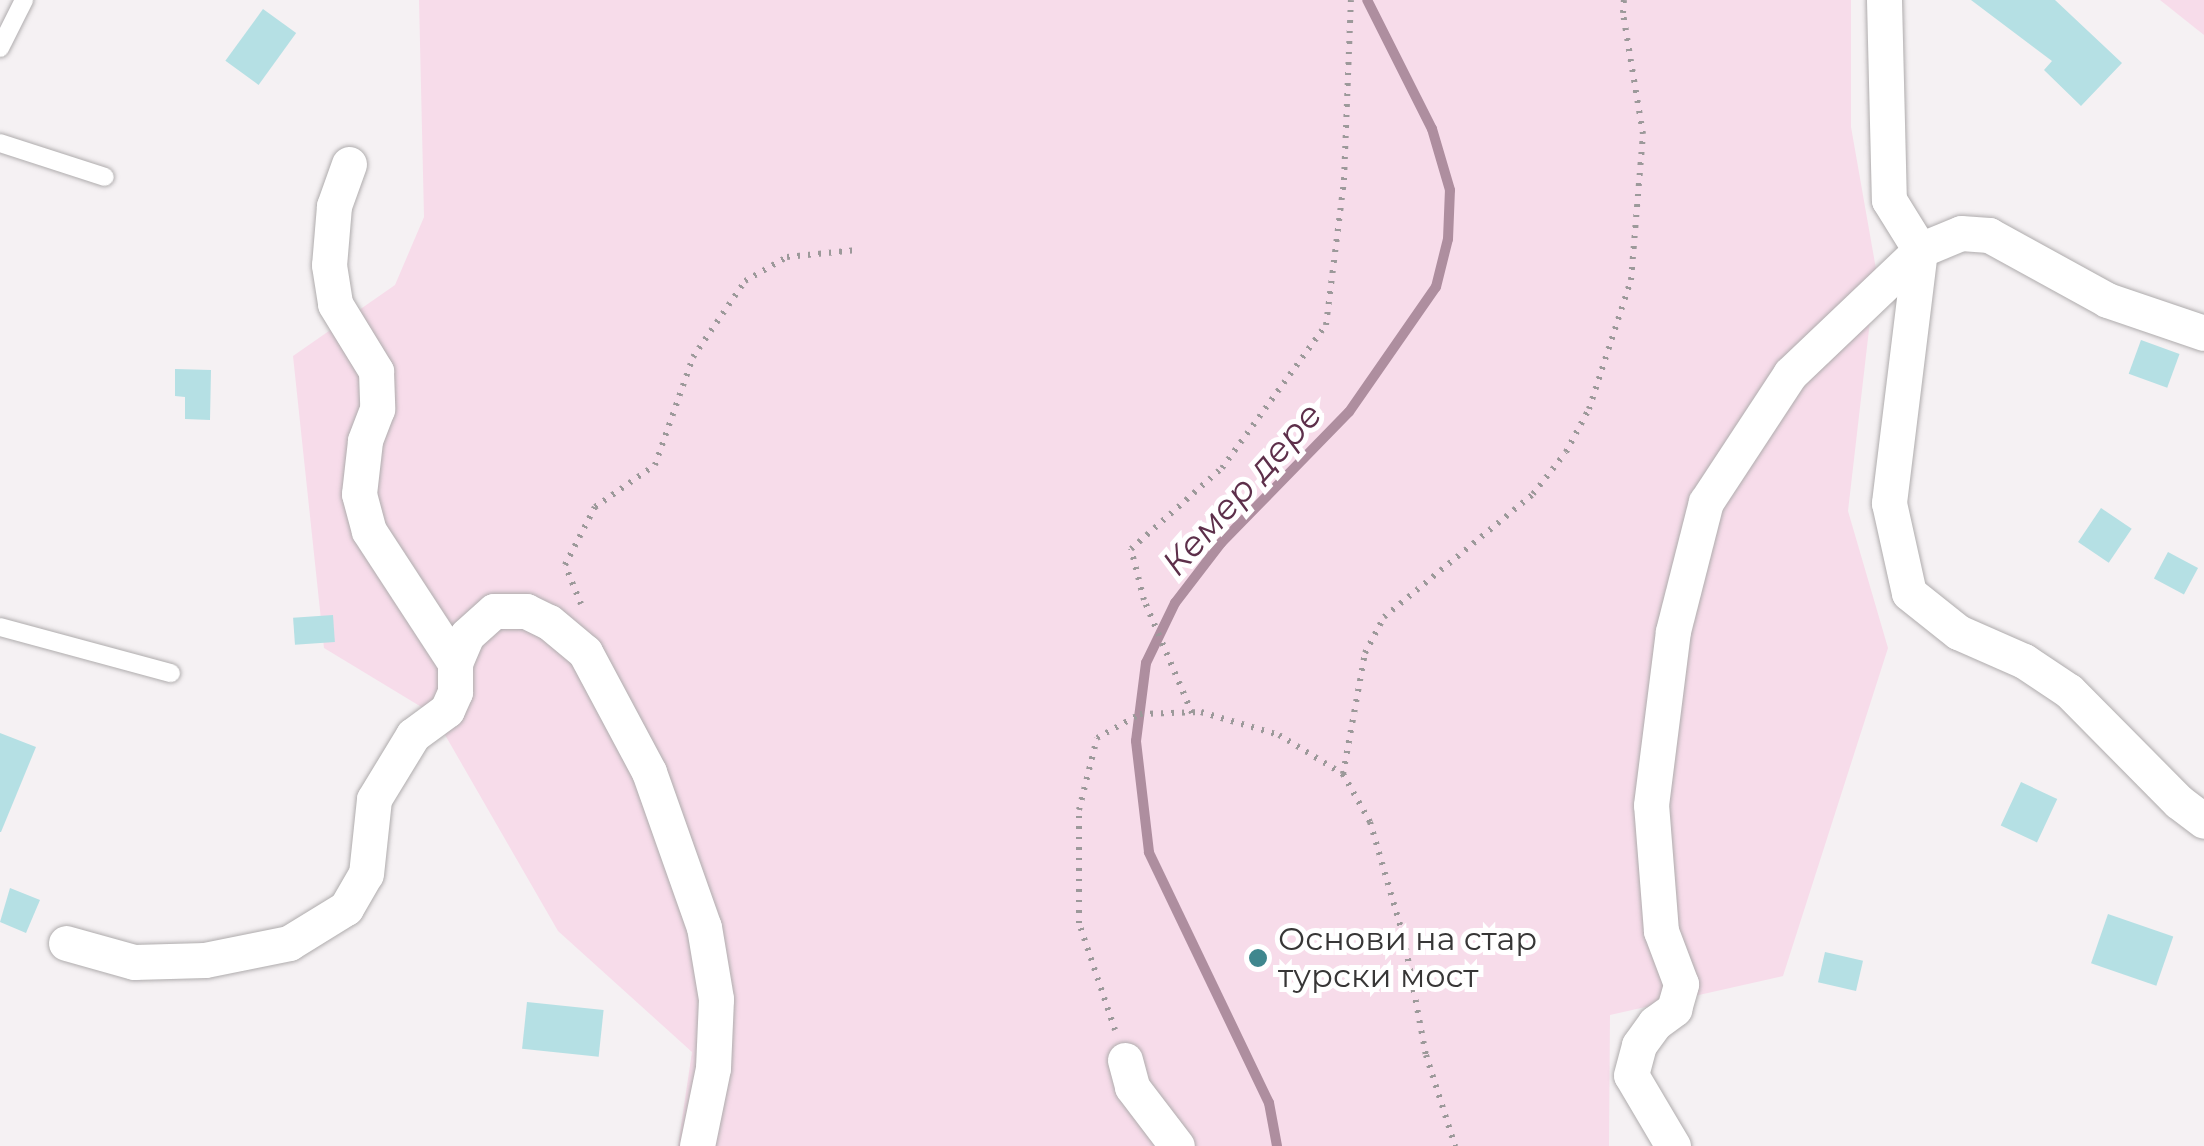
<!DOCTYPE html>
<meta charset="utf-8">
<style>
body{margin:0}
#map{position:relative;width:2204px;height:1146px;overflow:hidden;background:#f5f1f3;font-family:Montserrat,sans-serif}
div>[style]{position:absolute}
[style*='--x']{left:calc(var(--x)*1px);top:calc(var(--y)*1px);width:calc(var(--w)*1px);rotate:calc(var(--a)*1deg)}
.green>*{inset:0;background:#f7dcea}
.stream>*{height:10px;margin:-5px;padding:0 5px;transform-origin:5px;border-radius:5px;background:#ae8e9f}
.building>*{inset:0;background:#b5e0e4;transform-origin:0 0}
.path>*{height:6px;margin-top:-3px;transform-origin:0;background:repeating-linear-gradient(90deg,#9c999a 0 2.5px,transparent 0 10.5px)}
.roads{filter:drop-shadow(0 0 2px #afacad) drop-shadow(0 0 2px #afacad)}
.service>*{height:18px;margin:-9px;padding:0 9px;transform-origin:9px;border-radius:9px;background:#fff}
.minor>*{height:35px;margin:-17.5px;padding:0 17.5px;transform-origin:17.5px;border-radius:17.5px;background:#fff}
.dots>*{width:28px;height:28px;translate:-50% -50%;box-sizing:border-box;border:5px solid #fff;border-radius:50%}
span{translate:-50% -50%;white-space:nowrap;text-align:center;line-height:1.15;-webkit-text-stroke:10px #fff;paint-order:stroke}
.poi-label{font-size:32px;color:#373636}
.left{translate:0 -50%;text-align:left}
.water-label{font-size:35px;color:#5d2f4a;font-style:italic}
</style>
<div id="map">
<div class="green">
<div style="clip-path:polygon(419px 0,1851px 0,1851px 127px,1876px 269px,1848px 511px,1888px 648px,1783px 976px,1610px 1015px,1609px 1146px,678px 1146px,692px 1052px,558px 931px,433px 714px,324px 648px,293px 356px,395px 285px,424px 217px)"></div>
<div style="clip-path:polygon(2160px 0,2204px 0,2204px 35px)"></div>
</div>
<div class="stream">
<div style="--x:1277;--y:1146;--w:44;--a:-100.5"></div>
<div style="--x:1269;--y:1103;--w:278;--a:-115.6"></div>
<div style="--x:1149;--y:852;--w:112;--a:-96.7"></div>
<div style="--x:1136;--y:741;--w:79;--a:-82.7"></div>
<div style="--x:1146;--y:663;--w:67;--a:-64.2"></div>
<div style="--x:1175;--y:603;--w:76;--a:-52.5"></div>
<div style="--x:1221;--y:543;--w:183;--a:-45.7"></div>
<div style="--x:1349;--y:412;--w:152;--a:-55.2"></div>
<div style="--x:1436;--y:287;--w:49;--a:-76"></div>
<div style="--x:1448;--y:239;--w:49;--a:-87.7"></div>
<div style="--x:1450;--y:190;--w:64;--a:-106.4"></div>
<div style="--x:1432;--y:129;--w:144;--a:-116.7"></div>
</div>
<div class="building">
<div style="clip-path:polygon(1971px 0,2055px 0,2122px 63px,2081px 106px,2044px 70px,2052px 61px)"></div>
<div style="left:263px;top:9px;width:41px;height:64px;rotate:36deg"></div>
<div style="left:2141px;top:340px;width:41px;height:36px;rotate:20deg"></div>
<div style="clip-path:polygon(175px 369px,211px 370px,210px 420px,185px 419px,185px 397px,175px 396px)"></div>
<div style="left:2101px;top:508px;width:37px;height:41px;rotate:34deg"></div>
<div style="left:2168px;top:552px;width:34px;height:30px;rotate:28deg"></div>
<div style="left:333px;top:615px;width:27px;height:40px;rotate:86deg"></div>
<div style="clip-path:polygon(0 733px,36px 747px,1px 832px,0 832px)"></div>
<div style="left:2021px;top:782px;width:40px;height:48px;rotate:25deg"></div>
<div style="clip-path:polygon(10px 888px,40px 900px,26px 933px,0 922px)"></div>
<div style="left:2108px;top:914px;width:69px;height:52px;rotate:19deg"></div>
<div style="left:1825px;top:952px;width:39px;height:31px;rotate:13deg"></div>
<div style="left:527px;top:1002px;width:77px;height:47px;rotate:6deg"></div>
</div>
<div class="path">
<div style="--x:581;--y:604;--w:42;--a:-112.3"></div>
<div style="--x:565;--y:565;--w:65;--a:-62.7"></div>
<div style="--x:595;--y:507;--w:73;--a:-35"></div>
<div style="--x:655;--y:465;--w:114;--a:-70.6"></div>
<div style="--x:693;--y:357;--w:92;--a:-55.6"></div>
<div style="--x:745;--y:281;--w:48;--a:-29.7"></div>
<div style="--x:787;--y:257;--w:70;--a:-5.7"></div>
<div style="--x:1192;--y:713;--w:123;--a:-113"></div>
<div style="--x:1144;--y:600;--w:53;--a:-104.3"></div>
<div style="--x:1131;--y:549;--w:122;--a:-41.7"></div>
<div style="--x:1222;--y:468;--w:177;--a:-54"></div>
<div style="--x:1326;--y:325;--w:146;--a:-82.9"></div>
<div style="--x:1344;--y:180;--w:180;--a:-87.8"></div>
<div style="--x:1343;--y:774;--w:123;--a:-79.7"></div>
<div style="--x:1365;--y:653;--w:41;--a:-62.2"></div>
<div style="--x:1384;--y:617;--w:193;--a:-39.5"></div>
<div style="--x:1533;--y:494;--w:53;--a:-51.8"></div>
<div style="--x:1566;--y:452;--w:49;--a:-61.9"></div>
<div style="--x:1589;--y:409;--w:136;--a:-72"></div>
<div style="--x:1631;--y:280;--w:146;--a:-85.3"></div>
<div style="--x:1643;--y:134;--w:123;--a:-99.4"></div>
<div style="--x:1623;--y:13;--w:13;--a:-86"></div>
<div style="--x:1115;--y:1030;--w:113;--a:-108.6"></div>
<div style="--x:1079;--y:923;--w:113;--a:-90"></div>
<div style="--x:1079;--y:810;--w:74;--a:-76"></div>
<div style="--x:1097;--y:738;--w:49;--a:-29.2"></div>
<div style="--x:1140;--y:714;--w:61;--a:-1.9"></div>
<div style="--x:1201;--y:712;--w:81;--a:16.4"></div>
<div style="--x:1279;--y:735;--w:75;--a:31.4"></div>
<div style="--x:1343;--y:774;--w:55;--a:60.6"></div>
<div style="--x:1370;--y:822;--w:121;--a:73.7"></div>
<div style="--x:1404;--y:938;--w:119;--a:79.4"></div>
<div style="--x:1426;--y:1055;--w:96;--a:72.3"></div>
</div>
<div class="roads">
<div class="service">
<div style="--x:0;--y:48;--w:54;--a:-63.4"></div>
<div style="--x:0;--y:143;--w:110;--a:17.9"></div>
<div style="--x:0;--y:627;--w:177;--a:15.1"></div>
</div>
<div class="minor">
<div style="--x:1884;--y:0;--w:200;--a:88.6"></div>
<div style="--x:1889;--y:200;--w:59;--a:58.2"></div>
<div style="--x:1920;--y:250;--w:255;--a:97"></div>
<div style="--x:1889;--y:503;--w:92;--a:77.5"></div>
<div style="--x:1909;--y:593;--w:63;--a:38.5"></div>
<div style="--x:1958;--y:632;--w:72;--a:23.7"></div>
<div style="--x:2024;--y:661;--w:54;--a:33.7"></div>
<div style="--x:2069;--y:691;--w:156;--a:45.3"></div>
<div style="--x:2179;--y:802;--w:31;--a:37"></div>
<div style="--x:349;--y:164;--w:45;--a:109.7"></div>
<div style="--x:334;--y:206;--w:59;--a:94.8"></div>
<div style="--x:329;--y:265;--w:39;--a:81"></div>
<div style="--x:335;--y:304;--w:79;--a:58.5"></div>
<div style="--x:376;--y:371;--w:38;--a:88"></div>
<div style="--x:377;--y:409;--w:34;--a:111"></div>
<div style="--x:365;--y:441;--w:53;--a:96.5"></div>
<div style="--x:359;--y:494;--w:38;--a:75"></div>
<div style="--x:369;--y:531;--w:158;--a:56.9"></div>
<div style="--x:66;--y:943;--w:71;--a:15.6"></div>
<div style="--x:134;--y:962;--w:71;--a:-1.6"></div>
<div style="--x:205;--y:960;--w:86;--a:-11.4"></div>
<div style="--x:289;--y:943;--w:67;--a:-31.6"></div>
<div style="--x:346;--y:908;--w:39;--a:-60"></div>
<div style="--x:366;--y:874;--w:75;--a:-83.9"></div>
<div style="--x:374;--y:799;--w:75;--a:-58.6"></div>
<div style="--x:413;--y:735;--w:42;--a:-36.3"></div>
<div style="--x:447;--y:710;--w:20;--a:-66"></div>
<div style="--x:455;--y:692;--w:29;--a:-90"></div>
<div style="--x:455;--y:663;--w:30;--a:-67"></div>
<div style="--x:467;--y:635;--w:36;--a:-42"></div>
<div style="--x:494;--y:611;--w:32;--a:0"></div>
<div style="--x:526;--y:611;--w:25;--a:26"></div>
<div style="--x:549;--y:622;--w:47;--a:39.8"></div>
<div style="--x:585;--y:652;--w:136;--a:61.9"></div>
<div style="--x:649;--y:772;--w:164;--a:70.5"></div>
<div style="--x:704;--y:927;--w:73;--a:80.5"></div>
<div style="--x:716;--y:999;--w:69;--a:92.5"></div>
<div style="--x:713;--y:1068;--w:80;--a:101.6"></div>
<div style="--x:1125;--y:1060;--w:28;--a:75"></div>
<div style="--x:1132;--y:1087;--w:74;--a:52.7"></div>
<div style="--x:1673;--y:1146;--w:82;--a:-120.6"></div>
<div style="--x:1631;--y:1075;--w:31;--a:-75"></div>
<div style="--x:1639;--y:1045;--w:27;--a:-54"></div>
<div style="--x:1655;--y:1023;--w:24;--a:-36"></div>
<div style="--x:1674;--y:1009;--w:26;--a:-74"></div>
<div style="--x:1681;--y:984;--w:57;--a:-110.7"></div>
<div style="--x:1661;--y:931;--w:126;--a:-94.5"></div>
<div style="--x:1651;--y:805;--w:175;--a:-82.8"></div>
<div style="--x:1673;--y:631;--w:133;--a:-75.7"></div>
<div style="--x:1706;--y:502;--w:153;--a:-56.7"></div>
<div style="--x:1790;--y:374;--w:180;--a:-43.6"></div>
<div style="--x:1920;--y:250;--w:44;--a:-22.5"></div>
<div style="--x:1961;--y:233;--w:28;--a:4"></div>
<div style="--x:1989;--y:235;--w:135;--a:28.8"></div>
<div style="--x:2107;--y:300;--w:102;--a:18.8"></div>
</div>
</div>
<div class="dots">
<div style="left:1258px;top:958px;background:#3f878e"></div>
</div>
<div class="poi-label">
<span class="left" style="left:1278px;top:958px">Основи на стар<br>турски мост</span>
</div>
<div class="water-label">
<span style="left:1242px;top:489px;rotate:-48deg">Кемер дере</span>
</div>
</div>
